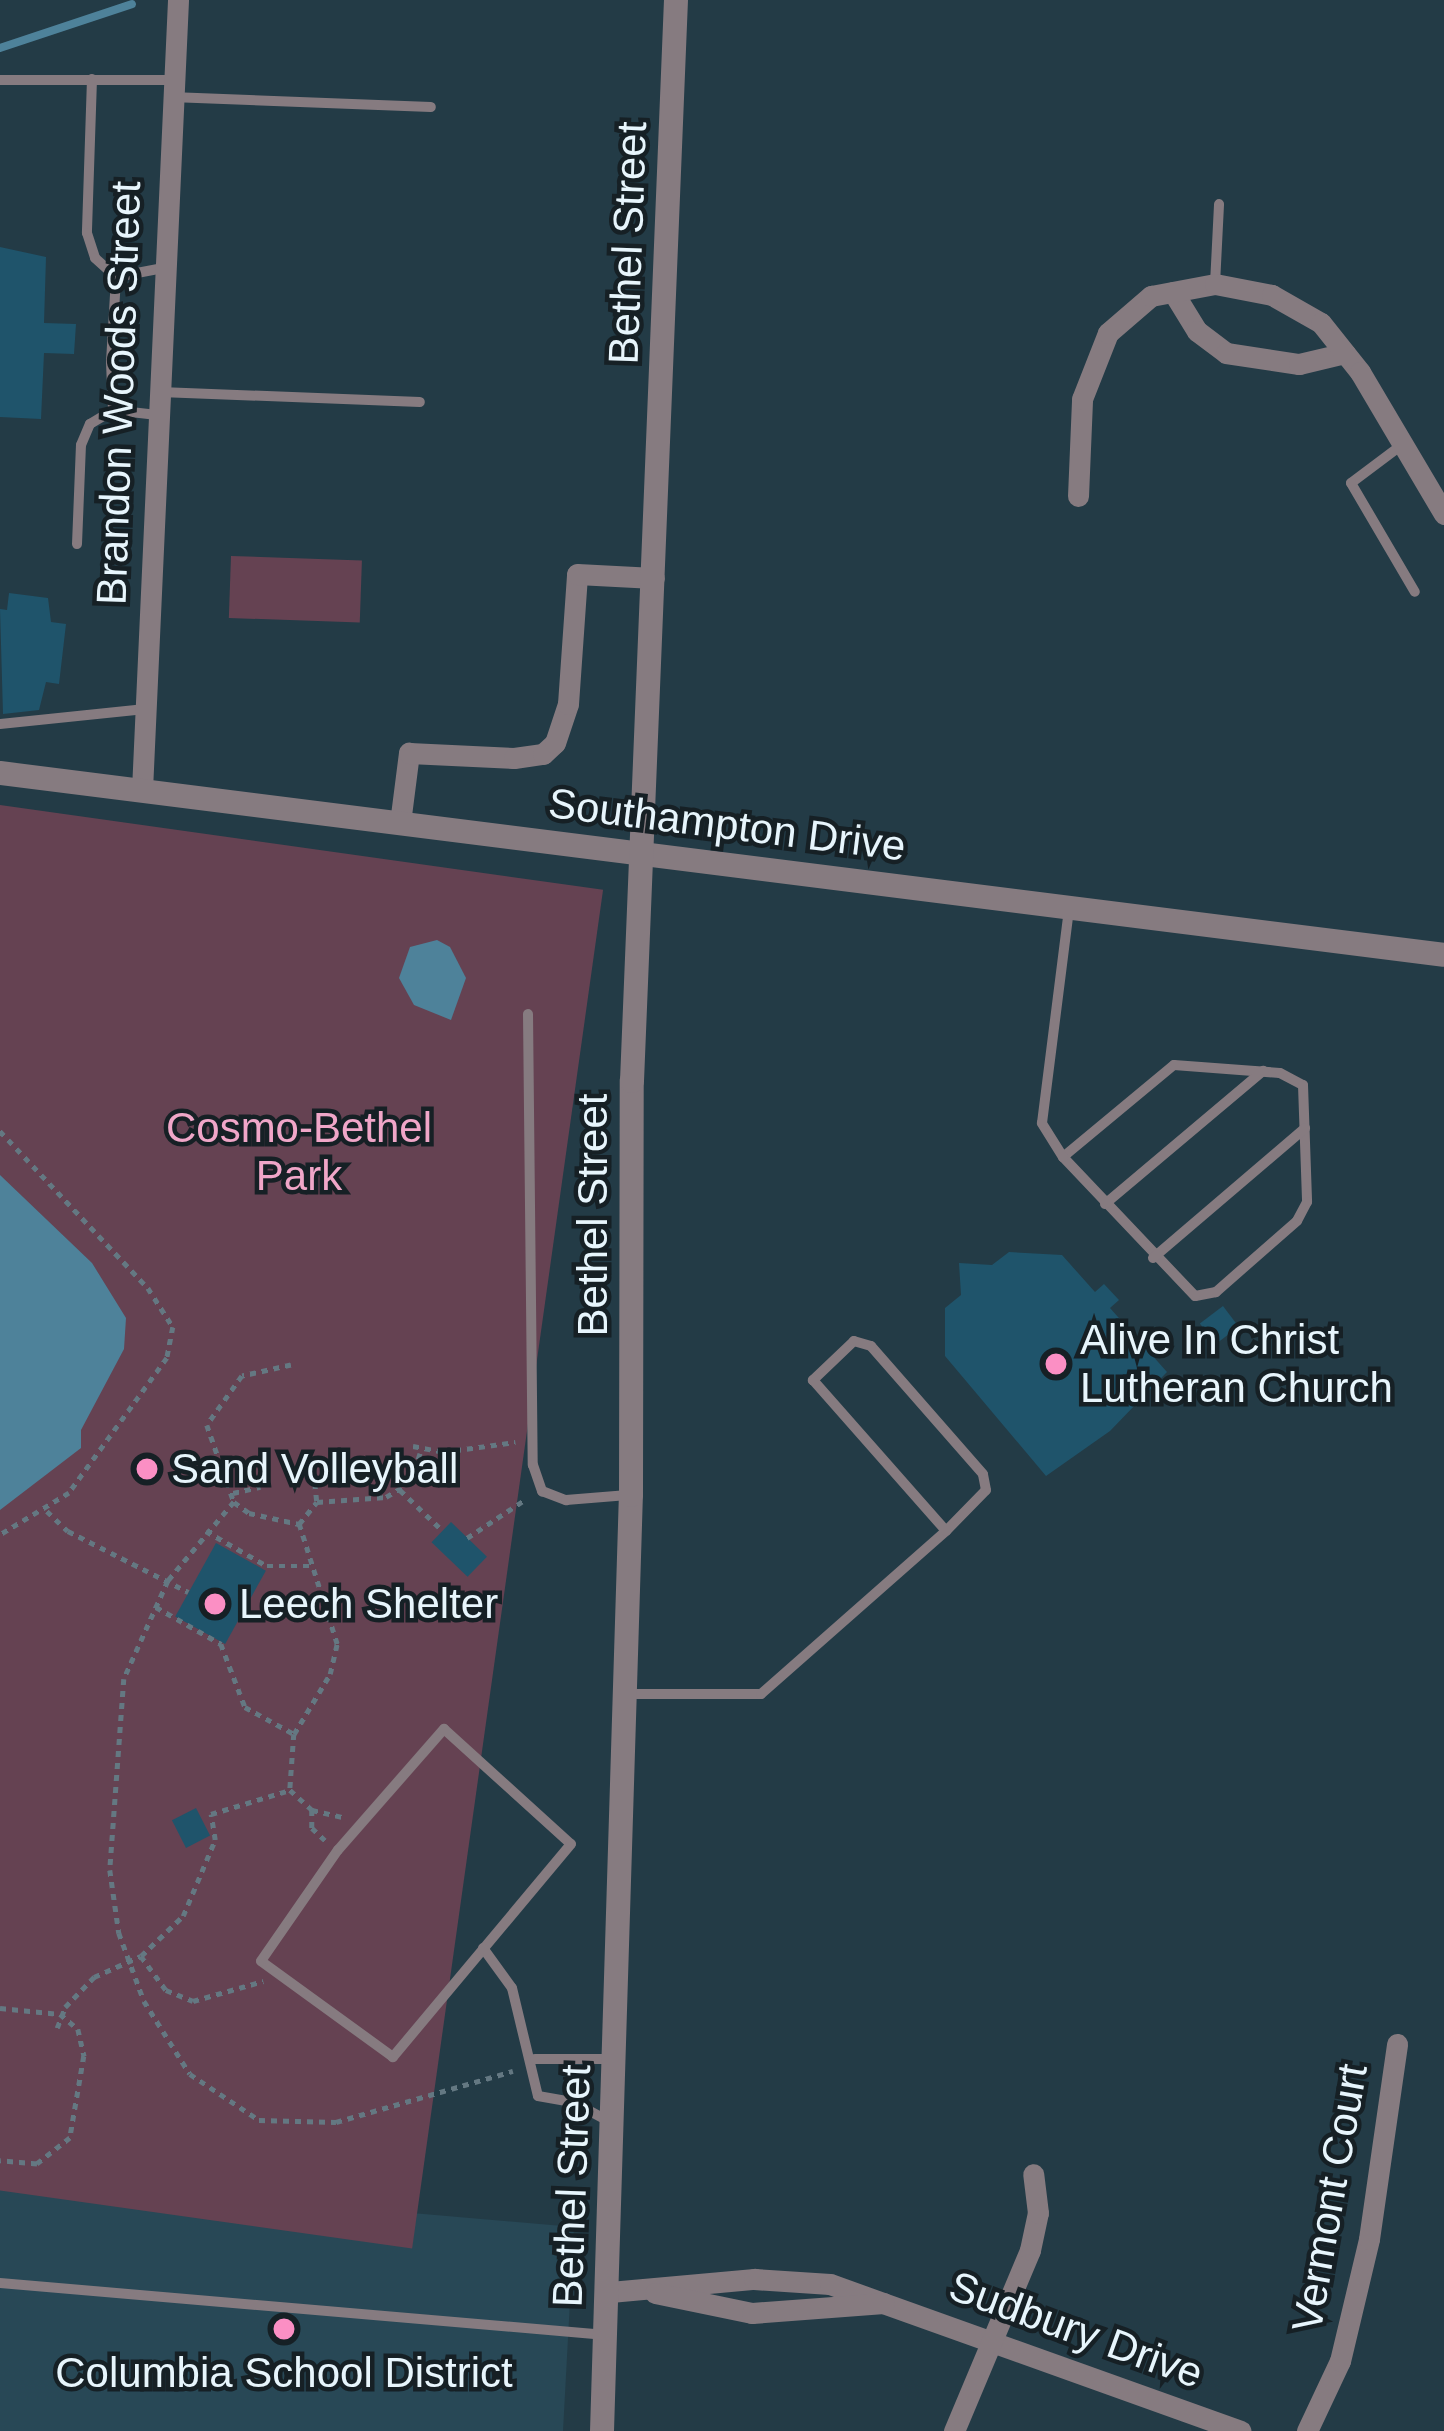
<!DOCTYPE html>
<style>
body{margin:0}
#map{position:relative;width:1444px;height:2431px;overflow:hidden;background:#233b46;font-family:Helvetica,sans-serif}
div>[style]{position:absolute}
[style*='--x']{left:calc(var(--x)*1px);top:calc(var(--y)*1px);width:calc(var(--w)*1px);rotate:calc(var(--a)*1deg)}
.built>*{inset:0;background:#284856}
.green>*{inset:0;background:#654252;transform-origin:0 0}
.water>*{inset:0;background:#4e829a}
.stream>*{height:8px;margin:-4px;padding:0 4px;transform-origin:4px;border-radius:4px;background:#4e829a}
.building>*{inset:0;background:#1f546b;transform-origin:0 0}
.path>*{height:4.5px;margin-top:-2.25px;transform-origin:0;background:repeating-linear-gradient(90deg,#647882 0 6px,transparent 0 12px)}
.service>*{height:10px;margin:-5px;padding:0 5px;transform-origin:5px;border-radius:5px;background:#867b80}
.minor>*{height:21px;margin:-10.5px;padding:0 10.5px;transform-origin:10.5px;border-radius:10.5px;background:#867b80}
.tertiary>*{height:24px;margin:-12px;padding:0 12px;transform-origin:12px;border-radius:12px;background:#867b80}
.dots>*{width:33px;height:33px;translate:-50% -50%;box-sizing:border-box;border:6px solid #162025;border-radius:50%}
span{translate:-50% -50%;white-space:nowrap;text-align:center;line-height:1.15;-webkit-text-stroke:9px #162025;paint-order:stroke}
.street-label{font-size:42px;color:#e7f5fc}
.park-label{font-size:42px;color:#f0a6c8}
.poi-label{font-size:42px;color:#e7f5fc}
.left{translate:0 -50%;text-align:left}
</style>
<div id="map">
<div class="built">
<div style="clip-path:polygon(0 2177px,574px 2227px,563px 2431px,0 2431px)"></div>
</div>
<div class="green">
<div style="left:231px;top:556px;width:131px;height:62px;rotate:2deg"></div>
<div style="left:0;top:805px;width:609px;height:1372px;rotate:8deg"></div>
</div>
<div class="water">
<div style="clip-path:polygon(437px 940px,450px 947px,466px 978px,451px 1020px,414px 1005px,399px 978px,410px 947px)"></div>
<div style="clip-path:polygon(0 1175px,92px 1263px,126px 1318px,124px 1349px,81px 1430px,81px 1448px,0 1510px)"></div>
</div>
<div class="stream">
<div style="--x:0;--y:48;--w:139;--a:-18.4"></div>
</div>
<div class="building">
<div style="clip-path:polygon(0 247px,46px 257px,44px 323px,76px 324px,74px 354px,44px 353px,41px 419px,0 417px)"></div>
<div style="clip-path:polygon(9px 593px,48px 598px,51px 622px,66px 624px,59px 684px,46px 682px,39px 710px,3px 714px,0 609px,7px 610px)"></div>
<div style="clip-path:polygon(1009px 1252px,1062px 1255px,1095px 1292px,1104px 1284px,1119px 1300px,1110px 1308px,1167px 1372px,1110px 1431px,1046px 1476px,945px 1356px,945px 1308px,961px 1295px,959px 1263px,992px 1265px)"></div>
<div style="left:1223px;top:1306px;width:26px;height:29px;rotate:53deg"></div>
<div style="left:451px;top:1522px;width:50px;height:28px;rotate:44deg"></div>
<div style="left:216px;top:1543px;width:57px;height:84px;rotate:29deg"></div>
<div style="left:196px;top:1808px;width:31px;height:27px;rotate:63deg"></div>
</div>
<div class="path">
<div style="--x:0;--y:1131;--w:216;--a:46.7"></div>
<div style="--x:148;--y:1288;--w:46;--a:57.3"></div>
<div style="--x:173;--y:1327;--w:32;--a:101"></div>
<div style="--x:167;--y:1358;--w:167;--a:126"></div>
<div style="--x:69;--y:1493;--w:81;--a:148.7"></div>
<div style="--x:291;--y:1365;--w:50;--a:167.3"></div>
<div style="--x:242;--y:1376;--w:60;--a:125.5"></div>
<div style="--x:207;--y:1425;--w:82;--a:70.7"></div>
<div style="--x:234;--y:1502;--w:19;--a:36"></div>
<div style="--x:249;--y:1513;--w:51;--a:12.4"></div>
<div style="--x:299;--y:1524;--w:28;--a:-51"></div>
<div style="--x:317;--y:1502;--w:69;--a:-4.1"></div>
<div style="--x:386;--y:1497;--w:29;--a:-31"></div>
<div style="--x:411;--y:1482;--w:30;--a:-73"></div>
<div style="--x:413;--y:1446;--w:31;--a:11"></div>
<div style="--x:443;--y:1452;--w:73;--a:-7.9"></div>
<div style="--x:315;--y:1483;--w:19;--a:84"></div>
<div style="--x:400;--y:1490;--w:58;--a:43.6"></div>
<div style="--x:233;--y:1493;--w:28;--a:-13"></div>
<div style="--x:234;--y:1502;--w:103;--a:129.9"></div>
<div style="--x:168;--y:1581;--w:107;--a:114.2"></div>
<div style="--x:124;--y:1679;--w:192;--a:94.2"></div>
<div style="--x:110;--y:1870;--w:64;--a:81.9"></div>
<div style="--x:119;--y:1933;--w:72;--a:69.8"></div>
<div style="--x:144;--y:2001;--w:86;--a:57.8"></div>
<div style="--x:190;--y:2074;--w:83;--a:33.7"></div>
<div style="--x:259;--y:2120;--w:77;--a:1.5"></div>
<div style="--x:336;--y:2122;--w:184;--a:-16.1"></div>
<div style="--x:47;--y:1511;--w:29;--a:44"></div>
<div style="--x:68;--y:1531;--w:135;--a:26.9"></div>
<div style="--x:206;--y:1531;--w:70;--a:29.8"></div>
<div style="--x:267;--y:1566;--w:43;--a:0"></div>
<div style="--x:467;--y:1538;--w:71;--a:-33.5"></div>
<div style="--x:156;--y:1607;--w:75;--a:29.6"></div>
<div style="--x:221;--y:1644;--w:67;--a:69.1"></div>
<div style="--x:245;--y:1707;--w:56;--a:28.9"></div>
<div style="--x:294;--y:1734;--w:56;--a:94.1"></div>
<div style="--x:294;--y:1734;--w:70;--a:-59"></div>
<div style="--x:330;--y:1674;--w:31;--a:-77"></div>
<div style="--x:337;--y:1644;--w:126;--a:-107.6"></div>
<div style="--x:290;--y:1790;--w:30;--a:42"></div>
<div style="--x:312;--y:1810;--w:35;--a:13"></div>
<div style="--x:312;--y:1810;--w:18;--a:90"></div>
<div style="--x:312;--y:1828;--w:18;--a:43"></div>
<div style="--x:141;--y:1956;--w:58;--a:-43.6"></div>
<div style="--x:183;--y:1916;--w:82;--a:-67.2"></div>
<div style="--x:215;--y:1840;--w:26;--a:-99"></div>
<div style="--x:211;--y:1814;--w:83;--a:-16.9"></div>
<div style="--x:0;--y:2008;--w:60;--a:5.7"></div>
<div style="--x:60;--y:2014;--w:23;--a:40"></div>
<div style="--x:78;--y:2029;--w:28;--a:77"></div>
<div style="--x:84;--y:2056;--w:83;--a:99.7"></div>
<div style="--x:70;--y:2138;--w:42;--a:141.8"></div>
<div style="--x:37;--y:2164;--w:37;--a:-175"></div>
<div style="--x:57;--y:2028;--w:22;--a:-69"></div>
<div style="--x:65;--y:2007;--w:42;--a:-46"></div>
<div style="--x:94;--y:1977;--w:51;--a:-24.1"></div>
<div style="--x:141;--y:1956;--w:42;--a:53.7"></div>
<div style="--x:166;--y:1990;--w:29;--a:22"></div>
<div style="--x:193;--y:2001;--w:73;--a:-15.9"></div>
</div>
<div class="service">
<div style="--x:92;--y:79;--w:154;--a:91.9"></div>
<div style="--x:87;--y:233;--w:26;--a:72"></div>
<div style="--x:95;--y:258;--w:28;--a:42"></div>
<div style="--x:0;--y:80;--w:170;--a:0"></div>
<div style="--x:171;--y:97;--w:260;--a:2.2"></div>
<div style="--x:1215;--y:284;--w:80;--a:-87.1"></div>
<div style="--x:160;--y:392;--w:260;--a:2.2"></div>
<div style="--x:157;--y:415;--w:44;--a:-173.5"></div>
<div style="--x:113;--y:410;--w:48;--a:-92.4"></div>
<div style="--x:111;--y:362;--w:85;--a:-86.6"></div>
<div style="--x:116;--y:277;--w:48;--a:-10.8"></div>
<div style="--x:1403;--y:444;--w:65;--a:143.1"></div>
<div style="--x:1351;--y:483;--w:126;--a:59.6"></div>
<div style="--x:77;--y:544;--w:99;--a:-87.7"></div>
<div style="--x:81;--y:445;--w:23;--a:-67"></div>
<div style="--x:90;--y:424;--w:27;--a:-31"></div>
<div style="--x:0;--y:724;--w:146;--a:-5.9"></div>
<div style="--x:528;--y:1014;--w:451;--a:89.4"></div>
<div style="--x:533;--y:1465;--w:28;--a:71"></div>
<div style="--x:542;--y:1491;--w:26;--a:21"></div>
<div style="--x:566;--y:1500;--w:62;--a:-4.6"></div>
<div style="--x:1063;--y:1157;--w:144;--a:-39.7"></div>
<div style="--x:1174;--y:1065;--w:106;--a:4.3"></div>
<div style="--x:1280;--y:1073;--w:26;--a:28"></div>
<div style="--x:1303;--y:1085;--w:117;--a:88"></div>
<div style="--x:1307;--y:1202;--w:21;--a:118"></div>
<div style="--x:1297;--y:1221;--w:108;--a:138.8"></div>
<div style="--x:1216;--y:1292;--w:21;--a:169"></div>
<div style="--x:1195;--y:1296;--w:192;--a:-133.5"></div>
<div style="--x:1063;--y:1157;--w:40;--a:-122"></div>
<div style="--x:1042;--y:1123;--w:217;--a:-82.8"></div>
<div style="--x:1105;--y:1204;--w:207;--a:-40.1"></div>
<div style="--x:1153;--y:1258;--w:200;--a:-40.5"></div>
<div style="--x:627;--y:1694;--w:134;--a:0"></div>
<div style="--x:761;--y:1694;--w:247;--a:-41.4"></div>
<div style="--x:946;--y:1531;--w:57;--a:-45.7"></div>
<div style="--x:986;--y:1490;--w:16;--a:-101"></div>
<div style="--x:983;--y:1474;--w:170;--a:-131.2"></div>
<div style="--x:871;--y:1346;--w:18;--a:-164"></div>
<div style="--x:854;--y:1341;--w:57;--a:136.4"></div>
<div style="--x:813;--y:1380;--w:201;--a:48.6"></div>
<div style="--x:444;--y:1729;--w:171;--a:42.2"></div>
<div style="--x:571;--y:1844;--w:278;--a:129.9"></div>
<div style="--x:393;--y:2057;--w:163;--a:-144"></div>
<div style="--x:261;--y:1961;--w:135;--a:-55.3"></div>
<div style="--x:338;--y:1850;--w:161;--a:-48.8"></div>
<div style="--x:483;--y:1948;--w:49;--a:54.1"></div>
<div style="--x:512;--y:1988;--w:111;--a:76.5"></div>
<div style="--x:538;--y:2096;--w:36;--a:10"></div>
<div style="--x:573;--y:2102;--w:42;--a:28.4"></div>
<div style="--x:535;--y:2059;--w:80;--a:0"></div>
<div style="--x:0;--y:2283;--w:608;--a:4.9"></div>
</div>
<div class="minor">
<div style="--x:1173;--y:292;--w:46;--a:58.4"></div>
<div style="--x:1197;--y:331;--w:36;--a:37"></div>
<div style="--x:1226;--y:353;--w:74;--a:8.6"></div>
<div style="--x:1299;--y:364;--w:47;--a:-13.4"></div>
<div style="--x:1078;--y:496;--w:97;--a:-87.6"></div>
<div style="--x:1082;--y:399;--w:71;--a:-68.5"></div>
<div style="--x:1108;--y:333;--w:57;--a:-40.7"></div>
<div style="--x:1151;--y:296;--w:65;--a:-10.6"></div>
<div style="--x:1215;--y:284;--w:58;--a:10.9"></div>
<div style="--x:1272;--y:295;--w:56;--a:29.7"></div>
<div style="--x:1321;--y:323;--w:63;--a:51.5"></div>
<div style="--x:1360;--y:372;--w:165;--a:59.4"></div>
<div style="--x:142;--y:790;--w:791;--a:-87.39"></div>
<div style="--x:400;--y:823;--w:71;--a:-82.7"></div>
<div style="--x:409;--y:753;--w:105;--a:2.7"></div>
<div style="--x:514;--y:758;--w:29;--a:-8"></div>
<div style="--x:543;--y:754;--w:16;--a:-43"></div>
<div style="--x:555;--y:743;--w:41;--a:-71.6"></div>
<div style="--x:568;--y:704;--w:130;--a:-86"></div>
<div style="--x:577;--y:574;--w:77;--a:3"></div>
<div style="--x:610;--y:2292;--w:145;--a:-5.2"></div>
<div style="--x:754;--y:2279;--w:76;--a:3.8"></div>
<div style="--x:830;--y:2284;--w:436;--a:19.7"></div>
<div style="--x:655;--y:2293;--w:99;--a:11.7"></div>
<div style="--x:752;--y:2313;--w:132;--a:-4.3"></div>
<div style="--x:954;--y:2431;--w:196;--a:-67.2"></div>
<div style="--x:1030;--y:2250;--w:38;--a:-78"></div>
<div style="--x:1038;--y:2213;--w:39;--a:-97"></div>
<div style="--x:1307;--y:2431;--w:77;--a:-64.8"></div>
<div style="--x:1340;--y:2361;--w:125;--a:-76.6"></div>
<div style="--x:1369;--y:2239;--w:197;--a:-81.8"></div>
</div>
<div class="tertiary">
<div style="--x:0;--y:773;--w:1455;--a:7.18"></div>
<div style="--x:602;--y:2431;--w:936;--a:-88.23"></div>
<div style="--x:631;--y:1495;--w:414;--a:-89.9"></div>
<div style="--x:632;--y:1081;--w:1082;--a:-87.67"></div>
</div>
<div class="dots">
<div style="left:1056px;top:1364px;background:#fb8fc4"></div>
<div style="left:147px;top:1469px;background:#fb8fc4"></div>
<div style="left:215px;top:1604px;background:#fb8fc4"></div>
<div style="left:284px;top:2329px;background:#fb8fc4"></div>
</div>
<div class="street-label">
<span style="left:628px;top:243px;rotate:-88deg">Bethel Street</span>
<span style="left:119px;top:393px;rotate:-88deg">Brandon Woods Street</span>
<span style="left:727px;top:825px;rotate:7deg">Southampton Drive</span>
<span style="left:593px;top:1215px;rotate:-90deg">Bethel Street</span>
<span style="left:572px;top:2186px;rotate:-88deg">Bethel Street</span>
<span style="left:1330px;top:2198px;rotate:-80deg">Vermont Court</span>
<span style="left:1076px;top:2330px;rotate:20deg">Sudbury Drive</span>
</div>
<div class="park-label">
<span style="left:299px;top:1152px">Cosmo-Bethel<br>Park</span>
</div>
<div class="poi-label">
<span class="left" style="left:1080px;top:1364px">Alive In Christ<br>Lutheran Church</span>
<span class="left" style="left:171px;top:1469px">Sand Volleyball</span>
<span class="left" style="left:239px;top:1604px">Leech Shelter</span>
<span style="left:284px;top:2373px">Columbia School District</span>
</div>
</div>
